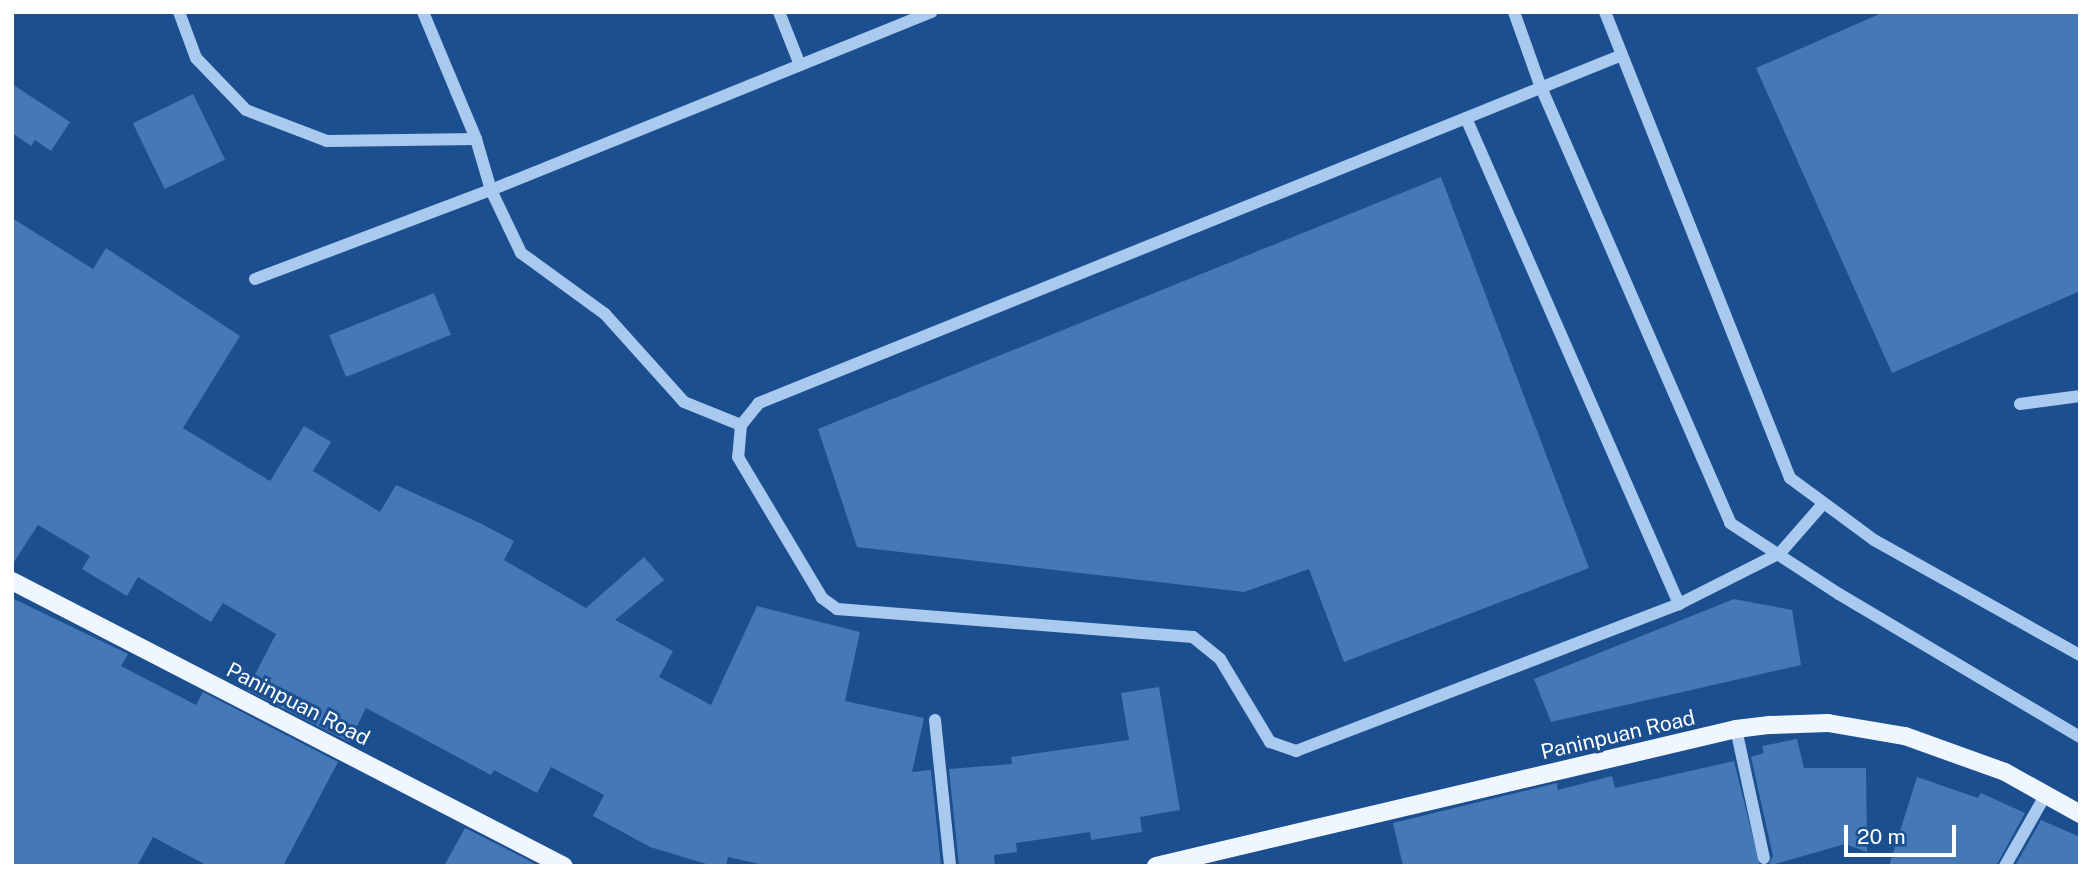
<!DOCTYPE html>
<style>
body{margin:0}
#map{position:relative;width:2092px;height:878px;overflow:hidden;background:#1b4f8f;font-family:"Public Sans",sans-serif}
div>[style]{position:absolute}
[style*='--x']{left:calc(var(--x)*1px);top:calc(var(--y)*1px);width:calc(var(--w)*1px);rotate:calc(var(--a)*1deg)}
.building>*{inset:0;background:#4478b7;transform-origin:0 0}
.minor>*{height:12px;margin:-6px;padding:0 6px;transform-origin:6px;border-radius:6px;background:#a9c9ee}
.major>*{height:18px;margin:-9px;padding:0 9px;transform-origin:9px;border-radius:9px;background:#f0f6ff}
span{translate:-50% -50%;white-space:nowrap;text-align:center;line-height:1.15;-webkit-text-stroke:6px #1b4f8f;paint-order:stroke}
.street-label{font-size:21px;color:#fff}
.frame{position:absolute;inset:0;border:14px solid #fff;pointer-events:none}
.scale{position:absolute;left:1844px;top:825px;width:112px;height:32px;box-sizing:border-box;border:4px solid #fff;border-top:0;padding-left:9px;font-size:21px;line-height:24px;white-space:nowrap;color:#fff;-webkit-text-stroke:5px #1b4f8f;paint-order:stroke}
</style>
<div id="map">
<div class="building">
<div style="clip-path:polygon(1884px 12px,2080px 12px,2080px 291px,1892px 373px,1756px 68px)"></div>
<div style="clip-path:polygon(12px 84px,70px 122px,51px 151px,35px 140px,31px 146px,12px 133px)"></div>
<div style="left:193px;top:94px;width:73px;height:67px;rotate:64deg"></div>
<div style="clip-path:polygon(1441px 177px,1589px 568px,1344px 662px,1309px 569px,1244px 592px,857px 547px,818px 429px)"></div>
<div style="clip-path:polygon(12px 218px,93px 269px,106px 248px,240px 336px,183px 428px,270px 481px,304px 426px,331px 442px,313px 471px,380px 512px,396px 485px,482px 524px,514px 541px,504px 560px,586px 608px,644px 557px,664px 580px,615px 620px,673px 651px,659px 677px,711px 705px,757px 606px,860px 632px,845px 701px,924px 718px,912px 772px,931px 770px,941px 866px,768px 866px,728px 857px,726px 866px,713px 866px,650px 847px,593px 816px,604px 795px,551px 767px,537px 793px,494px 770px,491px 775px,366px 708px,349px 742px,247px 690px,276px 634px,223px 603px,211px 622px,138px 577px,127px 596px,82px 569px,90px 556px,38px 525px,12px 565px)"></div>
<div style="left:434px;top:293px;width:45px;height:113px;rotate:68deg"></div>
<div style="clip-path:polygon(12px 598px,128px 654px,121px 666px,196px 705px,203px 692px,338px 762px,283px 866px,208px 866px,153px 837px,137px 866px,12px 866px)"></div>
<div style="clip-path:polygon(1734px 599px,1792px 610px,1801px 665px,1551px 722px,1534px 679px)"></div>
<div style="clip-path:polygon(1159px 687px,1180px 810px,1140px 817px,1142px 832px,1091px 840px,1090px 832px,1016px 843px,1017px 852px,994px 855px,995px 866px,959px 866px,949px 769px,1012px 764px,1011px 757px,1129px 740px,1121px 693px)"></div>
<div style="clip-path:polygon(1797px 739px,1804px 768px,1866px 768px,1867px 852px,1845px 844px,1768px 866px,1773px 856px,1751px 757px,1764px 753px,1762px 746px)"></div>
<div style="clip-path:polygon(1734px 761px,1760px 866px,1403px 866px,1393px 823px,1557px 783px,1558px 790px,1612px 776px,1615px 788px)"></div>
<div style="clip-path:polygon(1917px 777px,1978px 798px,1981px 793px,2025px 813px,1996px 866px,1889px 866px)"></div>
<div style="clip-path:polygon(2041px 820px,2080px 837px,2080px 866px,2015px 866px)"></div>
<div style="clip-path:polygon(465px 828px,526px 859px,538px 866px,444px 866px)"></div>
</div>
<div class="minor">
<div style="--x:179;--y:12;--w:49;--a:69.7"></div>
<div style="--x:196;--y:58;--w:72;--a:46.1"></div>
<div style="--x:246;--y:110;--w:87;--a:20.9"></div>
<div style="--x:327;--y:141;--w:149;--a:-0.8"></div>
<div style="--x:423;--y:12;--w:138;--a:67.3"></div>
<div style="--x:476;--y:139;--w:53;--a:73.6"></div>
<div style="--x:491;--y:190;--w:475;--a:-22"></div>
<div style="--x:779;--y:12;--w:57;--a:68.4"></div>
<div style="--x:1514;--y:12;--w:77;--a:70.4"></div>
<div style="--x:1540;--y:85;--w:477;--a:66.5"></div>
<div style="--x:1730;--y:523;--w:130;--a:33.1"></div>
<div style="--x:1839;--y:594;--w:280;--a:30.7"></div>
<div style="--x:1605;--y:12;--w:501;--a:68.35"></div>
<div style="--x:1790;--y:478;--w:104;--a:36.4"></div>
<div style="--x:1874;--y:540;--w:236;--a:29.2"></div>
<div style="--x:1622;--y:55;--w:931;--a:158.04"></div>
<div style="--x:759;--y:403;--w:28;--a:129"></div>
<div style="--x:741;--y:425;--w:32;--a:95"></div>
<div style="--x:738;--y:457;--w:164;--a:59.2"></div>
<div style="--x:822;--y:598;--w:19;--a:36"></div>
<div style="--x:837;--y:609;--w:357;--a:4.5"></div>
<div style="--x:1193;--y:637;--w:35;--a:39"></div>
<div style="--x:1220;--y:659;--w:97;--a:58.9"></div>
<div style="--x:1270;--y:742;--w:28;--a:19"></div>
<div style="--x:1296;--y:751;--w:410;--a:-21"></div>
<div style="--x:1679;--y:604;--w:113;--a:-26.8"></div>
<div style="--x:1780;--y:553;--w:64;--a:-48.8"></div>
<div style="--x:1466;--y:118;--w:531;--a:66.33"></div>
<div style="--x:255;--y:279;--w:252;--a:-20.7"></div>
<div style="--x:491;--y:190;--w:70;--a:64.5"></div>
<div style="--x:521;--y:253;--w:104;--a:36"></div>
<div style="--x:605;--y:314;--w:118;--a:48.1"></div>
<div style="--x:684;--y:402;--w:61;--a:22"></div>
<div style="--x:2020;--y:404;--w:61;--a:-7.6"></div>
<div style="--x:935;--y:720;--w:147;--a:84.1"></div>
<div style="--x:1736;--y:729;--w:132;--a:77.8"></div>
<div style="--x:2005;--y:866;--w:81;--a:-60.3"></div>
</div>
<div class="major">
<div style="--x:12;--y:581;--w:621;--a:27.31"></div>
<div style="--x:1156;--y:866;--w:596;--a:-13.29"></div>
<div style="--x:1736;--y:729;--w:34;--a:-7"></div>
<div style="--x:1770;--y:725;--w:58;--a:-2"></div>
<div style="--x:1828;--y:723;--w:78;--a:9.6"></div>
<div style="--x:1905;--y:736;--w:106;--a:19.8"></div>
<div style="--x:2005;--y:772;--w:86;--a:29.2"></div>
</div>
<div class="street-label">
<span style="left:298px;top:704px;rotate:27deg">Paninpuan Road</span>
<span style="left:1618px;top:735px;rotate:-13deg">Paninpuan Road</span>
</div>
<div class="frame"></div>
<div class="scale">20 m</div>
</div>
